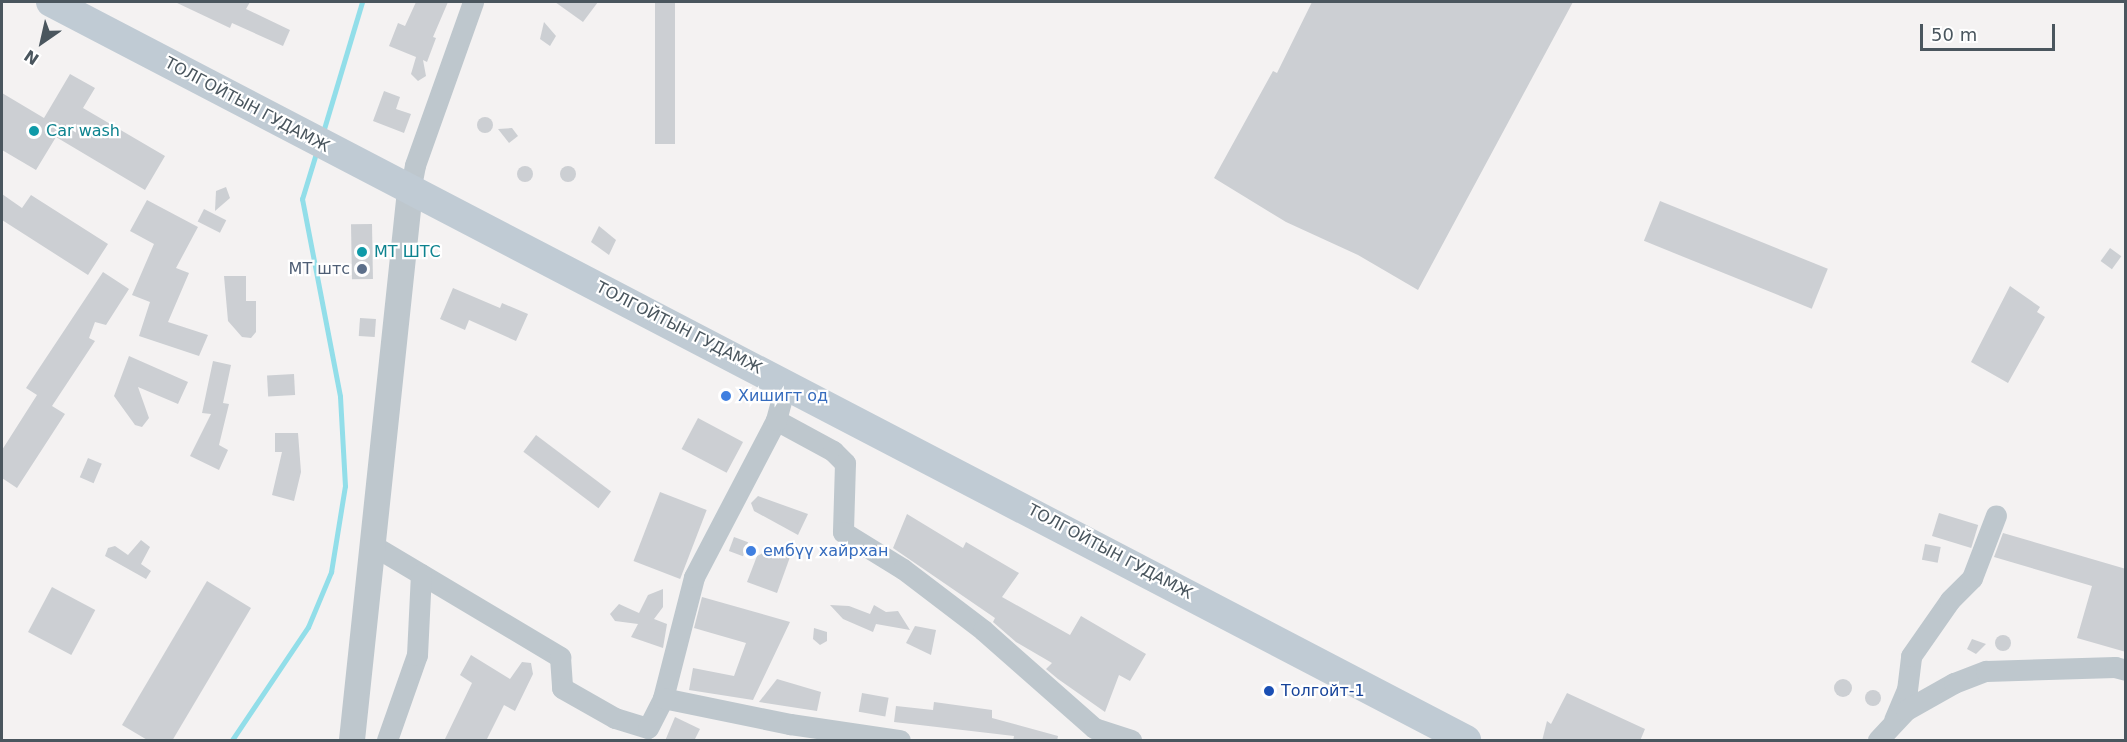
<!DOCTYPE html>
<meta charset="utf-8">
<style>
body{margin:0}
#map{position:relative;width:2127px;height:742px;overflow:hidden;background:#f4f2f2;font-family:"DejaVu Sans",sans-serif}
div>[style]{position:absolute}
[style*='--x']{left:calc(var(--x)*1px);top:calc(var(--y)*1px);width:calc(var(--w)*1px);rotate:calc(var(--a)*1deg)}
.stream>*{height:5px;margin:-2.5px;padding:0 2.5px;transform-origin:2.5px;border-radius:2.5px;background:#92dee9}
.building>*{inset:0;background:#cccfd3;transform-origin:0 0}
.round{border-radius:50%}
.minor>*{height:21px;margin:-10.5px;padding:0 10.5px;transform-origin:10.5px;border-radius:10.5px;background:#bec7cd}
.tertiary>*{height:26px;margin:-13px;padding:0 13px;transform-origin:13px;border-radius:13px;background:#bec7cd}
.secondary>*{height:30px;margin:-15px;padding:0 15px;transform-origin:15px;border-radius:15px;background:#c0cbd4}
.dots>*{width:16px;height:16px;translate:-50% -50%;box-sizing:border-box;border:3px solid #fff;border-radius:50%}
span{translate:-50% -50%;white-space:nowrap;text-align:center;line-height:1.15;-webkit-text-stroke:4.5px #fff;paint-order:stroke}
.street-label{font-size:16px;color:#4a565e}
.culture-label{font-size:16px;color:#0d838f}
.left{translate:0 -50%;text-align:left}
.service-label{font-size:16px;color:#4e5e75}
.right{translate:-100% -50%;text-align:right}
.shop-label{font-size:16px;color:#366cbe}
.transit-label{font-size:16px;color:#164399}
.frame{position:absolute;inset:0;border:3px solid #4a565e;pointer-events:none}
.north{position:absolute;left:12px;top:12px;width:60px;height:60px;-webkit-text-stroke:4px #fff;paint-order:stroke;rotate:214deg;font-size:16px;font-weight:700;line-height:24px;text-align:center;color:#4a565e}
.north::after{content:'';display:block;margin:auto;width:21px;height:27px;background:#4a565e;clip-path:polygon(50% 0,100% 100%,50% 72%,0 100%)}
.scale{position:absolute;left:1920px;top:24px;width:135px;height:27px;box-sizing:border-box;border:3px solid #4a565e;border-top:0;padding-left:8px;font-size:18px;line-height:21px;white-space:nowrap;color:#4a565e;-webkit-text-stroke:4px #fff;paint-order:stroke}
</style>
<div id="map">
<div class="stream">
<div style="--x:323;--y:132;--w:136;--a:-73.3"></div>
<div style="--x:232;--y:740;--w:136;--a:-56.1"></div>
<div style="--x:308;--y:627;--w:60;--a:-67.3"></div>
<div style="--x:331;--y:572;--w:87;--a:-80.8"></div>
<div style="--x:345;--y:486;--w:90;--a:-93.2"></div>
<div style="--x:340;--y:396;--w:201;--a:-100.9"></div>
<div style="--x:302;--y:199;--w:51;--a:-73"></div>
</div>
<div class="building">
<div style="clip-path:polygon(175px 2px,250px 2px,246px 9px,290px 30px,283px 46px,232px 23px,230px 28px)"></div>
<div style="clip-path:polygon(416px 2px,448px 2px,433px 37px,436px 38px,427px 62px,423px 60px,426px 76px,418px 81px,411px 74px,416px 57px,389px 46px,398px 23px,405px 26px)"></div>
<div style="clip-path:polygon(555px 2px,598px 2px,583px 22px)"></div>
<div style="left:655px;top:2px;width:20px;height:142px"></div>
<div style="clip-path:polygon(1312px 2px,1573px 2px,1418px 290px,1358px 255px,1286px 222px,1214px 178px,1273px 71px,1277px 73px)"></div>
<div style="clip-path:polygon(544px 22px,556px 36px,550px 46px,540px 39px)"></div>
<div style="clip-path:polygon(70px 74px,95px 88px,83px 108px,165px 156px,145px 190px,56px 137px,36px 170px,2px 150px,2px 93px,44px 118px)"></div>
<div style="clip-path:polygon(384px 91px,400px 97px,396px 109px,411px 114px,404px 133px,373px 121px)"></div>
<div class="round" style="left:477px;top:117px;width:16px;height:16px"></div>
<div style="clip-path:polygon(512px 128px,518px 136px,509px 143px,498px 129px)"></div>
<div class="round" style="left:517px;top:166px;width:16px;height:16px"></div>
<div class="round" style="left:560px;top:166px;width:16px;height:16px"></div>
<div style="clip-path:polygon(226px 187px,230px 198px,215px 211px,216px 191px)"></div>
<div style="clip-path:polygon(2px 194px,22px 208px,31px 195px,108px 244px,88px 275px,2px 220px)"></div>
<div style="clip-path:polygon(147px 200px,198px 227px,176px 268px,189px 273px,168px 322px,208px 335px,199px 356px,139px 336px,150px 302px,132px 295px,154px 244px,130px 231px)"></div>
<div style="left:1660px;top:201px;width:181px;height:43px;rotate:22deg"></div>
<div style="left:204px;top:209px;width:25px;height:14px;rotate:27deg"></div>
<div style="left:372px;top:224px;width:55px;height:21px;rotate:89deg"></div>
<div style="clip-path:polygon(599px 226px,616px 240px,609px 255px,591px 242px)"></div>
<div style="left:2110px;top:248px;width:14px;height:16px;rotate:36deg"></div>
<div style="clip-path:polygon(103px 272px,129px 289px,106px 325px,95px 322px,89px 338px,95px 341px,52px 406px,65px 414px,17px 488px,2px 478px,2px 450px,37px 395px,26px 388px)"></div>
<div style="clip-path:polygon(224px 276px,246px 276px,246px 301px,256px 301px,256px 332px,251px 338px,242px 337px,228px 321px)"></div>
<div style="clip-path:polygon(2010px 286px,2040px 307px,2037px 312px,2045px 317px,2008px 383px,1971px 362px)"></div>
<div style="clip-path:polygon(453px 288px,500px 308px,502px 303px,528px 314px,516px 341px,469px 320px,465px 330px,440px 319px)"></div>
<div style="left:360px;top:318px;width:16px;height:18px;rotate:4deg"></div>
<div style="clip-path:polygon(129px 356px,188px 382px,178px 404px,138px 387px,149px 418px,142px 427px,135px 425px,114px 396px)"></div>
<div style="clip-path:polygon(213px 361px,231px 365px,223px 403px,229px 404px,219px 445px,228px 450px,219px 470px,190px 456px,211px 414px,202px 413px)"></div>
<div style="left:294px;top:374px;width:21px;height:27px;rotate:87deg"></div>
<div style="left:698px;top:418px;width:51px;height:35px;rotate:28deg"></div>
<div style="clip-path:polygon(275px 433px,298px 433px,301px 472px,294px 501px,272px 495px,282px 452px,275px 452px)"></div>
<div style="left:536px;top:435px;width:94px;height:21px;rotate:37deg"></div>
<div style="left:88px;top:458px;width:15px;height:21px;rotate:23deg"></div>
<div style="left:660px;top:492px;width:50px;height:74px;rotate:21deg"></div>
<div style="clip-path:polygon(758px 496px,808px 514px,798px 535px,754px 511px,751px 503px)"></div>
<div style="left:1939px;top:513px;width:41px;height:24px;rotate:17deg"></div>
<div style="clip-path:polygon(907px 514px,963px 548px,966px 542px,1019px 573px,1002px 597px,1070px 635px,1081px 616px,1146px 654px,1130px 681px,1119px 675px,1105px 712px,1058px 679px,1046px 669px,1052px 663px,1016px 642px,993px 622px,995px 618px,893px 548px)"></div>
<div style="clip-path:polygon(2003px 533px,2126px 569px,2126px 652px,2077px 638px,2092px 586px,1994px 557px)"></div>
<div style="left:734px;top:537px;width:15px;height:15px;rotate:20deg"></div>
<div style="clip-path:polygon(141px 540px,150px 547px,141px 564px,151px 571px,146px 579px,105px 556px,108px 548px,115px 546px,128px 555px)"></div>
<div style="left:1925px;top:544px;width:16px;height:16px;rotate:11deg"></div>
<div style="clip-path:polygon(769px 550px,790px 557px,777px 593px,747px 582px,757px 556px)"></div>
<div style="clip-path:polygon(207px 581px,251px 608px,172px 741px,149px 741px,122px 725px)"></div>
<div style="left:52px;top:587px;width:49px;height:51px;rotate:28deg"></div>
<div style="clip-path:polygon(663px 589px,663px 607px,654px 619px,667px 624px,663px 648px,631px 637px,638px 624px,615px 621px,610px 614px,619px 604px,639px 613px,648px 595px)"></div>
<div style="clip-path:polygon(702px 597px,790px 622px,753px 700px,689px 690px,693px 668px,734px 676px,746px 643px,694px 628px)"></div>
<div style="clip-path:polygon(830px 605px,849px 606px,870px 614px,874px 605px,886px 612px,898px 611px,910px 630px,876px 624px,873px 632px,843px 619px)"></div>
<div style="clip-path:polygon(915px 626px,936px 630px,931px 655px,906px 643px)"></div>
<div style="clip-path:polygon(814px 628px,827px 632px,827px 641px,820px 645px,813px 639px)"></div>
<div class="round" style="left:1995px;top:635px;width:16px;height:16px"></div>
<div style="clip-path:polygon(1972px 639px,1986px 644px,1976px 654px,1967px 649px)"></div>
<div style="clip-path:polygon(471px 655px,510px 679px,522px 662px,531px 663px,533px 674px,515px 711px,504px 705px,486px 741px,444px 741px,472px 683px,460px 675px)"></div>
<div style="clip-path:polygon(777px 679px,821px 692px,817px 711px,759px 702px)"></div>
<div class="round" style="left:1834px;top:679px;width:18px;height:18px"></div>
<div class="round" style="left:1865px;top:690px;width:16px;height:16px"></div>
<div style="left:862px;top:693px;width:27px;height:19px;rotate:10deg"></div>
<div style="clip-path:polygon(1567px 693px,1645px 729px,1640px 741px,1542px 741px,1547px 721px,1551px 724px)"></div>
<div style="clip-path:polygon(934px 702px,992px 710px,992px 718px,1058px 736px,1057px 741px,1013px 741px,1014px 736px,894px 722px,896px 706px,933px 710px)"></div>
<div style="clip-path:polygon(675px 717px,700px 729px,694px 741px,665px 741px)"></div>
</div>
<div class="minor">
<div style="--x:410;--y:191;--w:26;--a:-79"></div>
<div style="--x:415;--y:165;--w:173;--a:-70.4"></div>
<div style="--x:776;--y:420;--w:65;--a:28.5"></div>
<div style="--x:833;--y:451;--w:17;--a:45"></div>
<div style="--x:845;--y:463;--w:69;--a:91.7"></div>
<div style="--x:843;--y:532;--w:70;--a:31.7"></div>
<div style="--x:903;--y:569;--w:101;--a:37.3"></div>
<div style="--x:983;--y:630;--w:148;--a:41.4"></div>
<div style="--x:1094;--y:728;--w:39;--a:18"></div>
<div style="--x:374;--y:546;--w:217;--a:30.8"></div>
<div style="--x:560;--y:657;--w:31;--a:86"></div>
<div style="--x:562;--y:688;--w:61;--a:29.5"></div>
<div style="--x:615;--y:718;--w:34;--a:17"></div>
<div style="--x:648;--y:728;--w:34;--a:-63"></div>
<div style="--x:663;--y:698;--w:125;--a:-75.6"></div>
<div style="--x:694;--y:577;--w:177;--a:-62.4"></div>
<div style="--x:776;--y:420;--w:38;--a:-75"></div>
<div style="--x:663;--y:698;--w:130;--a:11.6"></div>
<div style="--x:790;--y:724;--w:111;--a:8.3"></div>
<div style="--x:1894;--y:720;--w:33;--a:-67"></div>
<div style="--x:1907;--y:690;--w:34;--a:-83"></div>
<div style="--x:1911;--y:656;--w:68;--a:-55.1"></div>
<div style="--x:1950;--y:600;--w:31;--a:-45"></div>
<div style="--x:1972;--y:578;--w:67;--a:-69.1"></div>
<div style="--x:387;--y:740;--w:90;--a:-70.6"></div>
<div style="--x:417;--y:655;--w:81;--a:-87.2"></div>
<div style="--x:1878;--y:740;--w:41;--a:-47"></div>
<div style="--x:1906;--y:710;--w:55;--a:-29.4"></div>
<div style="--x:1954;--y:683;--w:34;--a:-21"></div>
<div style="--x:1986;--y:671;--w:129;--a:-1.8"></div>
<div style="--x:2115;--y:667;--w:11;--a:15"></div>
</div>
<div class="tertiary">
<div style="--x:352;--y:740;--w:552;--a:-83.97"></div>
</div>
<div class="secondary">
<div style="--x:51;--y:2;--w:1596;--a:27.54"></div>
</div>
<div class="dots">
<div style="left:34px;top:131px;background:#0f9aa8"></div>
<div style="left:362px;top:252px;background:#0f9aa8"></div>
<div style="left:362px;top:269px;background:#5c6f8a"></div>
<div style="left:726px;top:396px;background:#3f7fe0"></div>
<div style="left:751px;top:551px;background:#3f7fe0"></div>
<div style="left:1269px;top:691px;background:#1a4fb4"></div>
</div>
<div class="street-label">
<span style="left:247px;top:105px;rotate:28deg">ТОЛГОЙТЫН ГУДАМЖ</span>
<span style="left:679px;top:328px;rotate:27deg">ТОЛГОЙТЫН ГУДАМЖ</span>
<span style="left:1110px;top:552px;rotate:28deg">ТОЛГОЙТЫН ГУДАМЖ</span>
</div>
<div class="culture-label">
<span class="left" style="left:46px;top:131px">Car wash</span>
<span class="left" style="left:374px;top:252px">MТ ШТС</span>
</div>
<div class="service-label">
<span class="right" style="left:350px;top:269px">МТ штс</span>
</div>
<div class="shop-label">
<span class="left" style="left:738px;top:396px">Хишигт од</span>
<span class="left" style="left:763px;top:551px">ембүү хайрхан</span>
</div>
<div class="transit-label">
<span class="left" style="left:1281px;top:691px">Толгойт-1</span>
</div>
<div class="frame"></div>
<div class="north">N</div>
<div class="scale">50 m</div>
</div>
